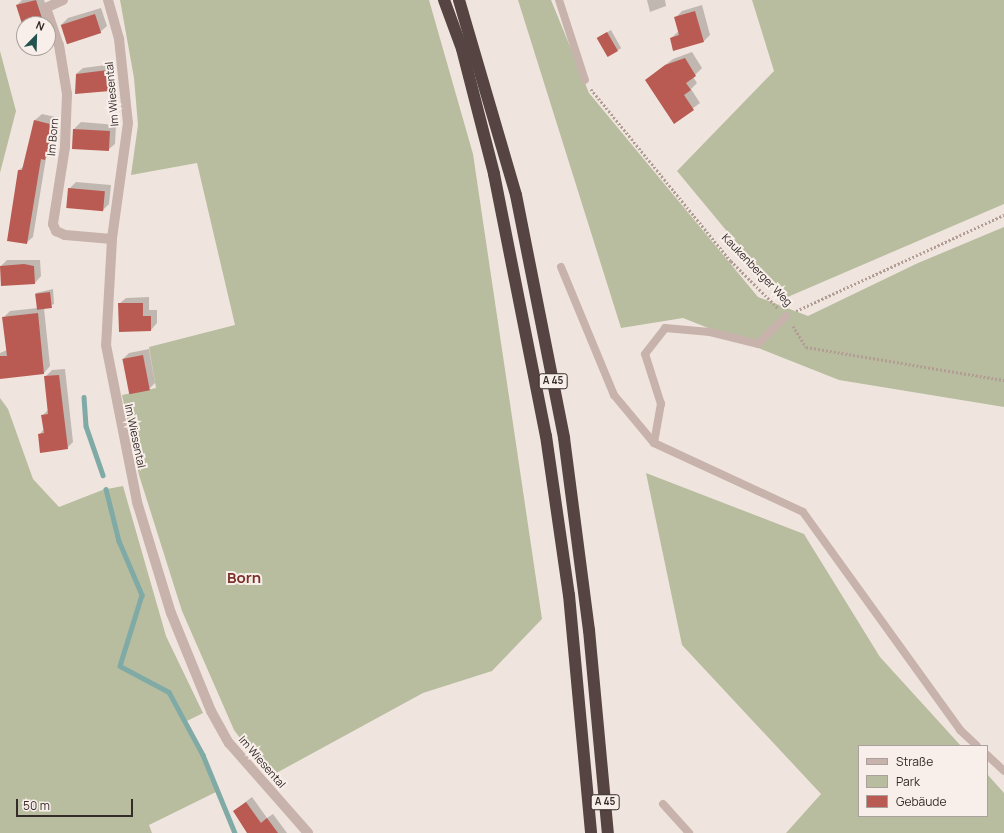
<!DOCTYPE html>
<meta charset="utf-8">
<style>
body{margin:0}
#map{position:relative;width:1004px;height:833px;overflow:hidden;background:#f0e5de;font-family:Manrope,sans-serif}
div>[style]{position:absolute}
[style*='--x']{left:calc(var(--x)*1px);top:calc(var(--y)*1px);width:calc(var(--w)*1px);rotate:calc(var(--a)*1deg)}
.green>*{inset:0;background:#b8bd9f}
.shadow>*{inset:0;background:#0003;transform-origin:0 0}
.stream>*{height:4.5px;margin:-2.25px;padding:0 2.25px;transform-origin:2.25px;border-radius:2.25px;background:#80aaa5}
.building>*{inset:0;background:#b95b52;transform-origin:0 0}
.path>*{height:2.5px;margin-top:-1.25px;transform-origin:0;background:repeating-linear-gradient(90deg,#b29d95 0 2px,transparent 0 4px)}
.lane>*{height:8px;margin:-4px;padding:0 4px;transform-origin:4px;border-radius:4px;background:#c7b3ab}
.street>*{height:10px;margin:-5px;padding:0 5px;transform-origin:5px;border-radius:5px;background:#c7b3ab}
.highway>*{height:12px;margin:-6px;padding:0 6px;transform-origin:6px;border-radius:6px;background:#554441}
span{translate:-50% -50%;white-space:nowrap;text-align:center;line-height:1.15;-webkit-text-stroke:4px #f8efea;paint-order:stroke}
.shield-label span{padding:1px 3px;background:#f8efea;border:1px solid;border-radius:3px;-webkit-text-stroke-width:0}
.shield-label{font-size:10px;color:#352b29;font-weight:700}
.street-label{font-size:11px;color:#352b29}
.district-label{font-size:15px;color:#7c312b;font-weight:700}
.legend{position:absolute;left:858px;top:745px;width:130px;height:72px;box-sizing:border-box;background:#f8efea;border:1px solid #aaa19d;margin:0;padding:5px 7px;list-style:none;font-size:12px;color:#352b29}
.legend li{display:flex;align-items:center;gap:8px;height:20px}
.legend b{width:20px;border:1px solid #aaa19d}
.north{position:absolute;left:16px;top:16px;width:40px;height:40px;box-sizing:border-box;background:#f8efea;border:1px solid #aaa19d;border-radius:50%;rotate:23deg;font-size:11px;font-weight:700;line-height:16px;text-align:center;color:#352b29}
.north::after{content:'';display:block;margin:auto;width:14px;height:18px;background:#23534e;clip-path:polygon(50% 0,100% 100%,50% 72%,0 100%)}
.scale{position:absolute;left:16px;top:799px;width:117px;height:18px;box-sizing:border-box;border:2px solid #352b29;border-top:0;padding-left:5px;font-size:12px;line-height:14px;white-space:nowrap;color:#352b29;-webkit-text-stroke:3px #f8efea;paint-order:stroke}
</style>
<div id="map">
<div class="green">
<div style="clip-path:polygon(120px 0,429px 0,473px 154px,542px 619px,492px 671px,423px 693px,269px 777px,234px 730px,182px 611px,139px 475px,122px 395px,156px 388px,149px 347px,235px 325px,197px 163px,131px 175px,138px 125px,134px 78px)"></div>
<div style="clip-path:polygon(518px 0,551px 0,589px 93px,758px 297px,808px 316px,918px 263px,1004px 227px,1004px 407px,839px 380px,683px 318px,621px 328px)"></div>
<div style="clip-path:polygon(752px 0,1004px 0,1004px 204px,783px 299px,677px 171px,774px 71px)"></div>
<div style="clip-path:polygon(0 51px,16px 111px,0 173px)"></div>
<div style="clip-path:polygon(0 398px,8px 409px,33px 479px,59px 507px,105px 489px,118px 542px,140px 595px,119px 668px,167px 693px,202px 756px,216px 792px,149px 825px,152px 833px,0 833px)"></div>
<div style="clip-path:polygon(646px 473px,804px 534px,880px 657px,961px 746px,859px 746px,859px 816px,987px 816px,987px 774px,1004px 793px,1004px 833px,786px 833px,821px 794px,682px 645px)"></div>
<div style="clip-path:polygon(123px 486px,166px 636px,203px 713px,187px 721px,170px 691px,122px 666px,143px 594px,120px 540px,107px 489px)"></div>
</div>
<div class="shadow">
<div style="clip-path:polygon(22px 0,44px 0,53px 25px,48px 30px,48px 24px,24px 25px,17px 5px)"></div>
<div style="clip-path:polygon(647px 0,665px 0,666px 6px,650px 12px)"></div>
<div style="clip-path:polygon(702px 5px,710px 35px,704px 41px,671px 38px,679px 31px,676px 17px,682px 11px)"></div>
<div style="clip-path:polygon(101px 8px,107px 26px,100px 32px,61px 25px,68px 18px)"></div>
<div style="left:611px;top:30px;width:21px;height:15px;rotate:61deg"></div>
<div style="clip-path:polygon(692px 52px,702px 68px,693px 77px,697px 83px,691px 89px,700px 103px,674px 122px,646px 80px,673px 59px)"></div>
<div style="clip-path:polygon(114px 64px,116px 83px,109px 90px,76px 74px,83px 68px)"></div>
<div style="clip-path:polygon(42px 114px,60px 118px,52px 152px,46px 158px,33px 237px,26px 243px,19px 170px,24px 166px,35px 120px)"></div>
<div style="clip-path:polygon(81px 122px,116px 125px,115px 144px,108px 150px,74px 129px)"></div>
<div style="clip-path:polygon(76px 182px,111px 185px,109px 204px,103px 210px,69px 189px)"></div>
<div style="clip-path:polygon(7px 260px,40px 260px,41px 276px,35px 283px,0 267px)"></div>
<div style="clip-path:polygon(53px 289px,54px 304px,44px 308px,50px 366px,44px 373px,0 378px,0 353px,7px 350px,3px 318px,10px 311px,38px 308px,36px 293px)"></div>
<div style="clip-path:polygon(149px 297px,149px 310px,157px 310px,157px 323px,151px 330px,119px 304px,126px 298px)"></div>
<div style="clip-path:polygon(149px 349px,155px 383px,149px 389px,123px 359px,129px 353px)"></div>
<div style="clip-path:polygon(65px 369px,73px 442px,67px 448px,39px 435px,44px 429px,42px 416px,49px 409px,45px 377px,52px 370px)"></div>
<div style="clip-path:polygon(252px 797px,267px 818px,273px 814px,287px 833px,250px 833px,234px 811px)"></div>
</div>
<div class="stream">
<div style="--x:84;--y:397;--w:29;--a:86"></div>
<div style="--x:86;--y:426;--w:52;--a:70.9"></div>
<div style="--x:106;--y:489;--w:54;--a:76"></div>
<div style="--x:119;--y:541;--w:59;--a:66.9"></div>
<div style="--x:142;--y:595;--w:74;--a:107.2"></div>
<div style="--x:120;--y:666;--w:55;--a:28"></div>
<div style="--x:169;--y:692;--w:72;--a:61.6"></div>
<div style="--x:203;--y:755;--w:84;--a:67.7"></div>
</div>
<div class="building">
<div style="clip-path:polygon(36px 0,44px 24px,22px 24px,16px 5px)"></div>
<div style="clip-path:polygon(695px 11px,704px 42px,673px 51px,670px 38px,679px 35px,674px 17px)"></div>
<div style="left:95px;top:14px;width:20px;height:36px;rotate:72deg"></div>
<div style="left:607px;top:32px;width:22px;height:12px;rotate:60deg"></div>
<div style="clip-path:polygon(685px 58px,696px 76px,686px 83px,691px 90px,684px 95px,694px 110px,674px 124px,645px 80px,665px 65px)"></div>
<div style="clip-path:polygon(108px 70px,110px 91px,75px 94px,76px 74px)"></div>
<div style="clip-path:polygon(34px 120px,54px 125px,45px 160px,41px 159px,27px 244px,7px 241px,18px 170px,22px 170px)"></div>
<div style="left:73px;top:129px;width:37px;height:20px;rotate:3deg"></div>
<div style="left:68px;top:188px;width:37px;height:20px;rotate:5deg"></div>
<div style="clip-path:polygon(24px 264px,34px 266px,35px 284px,1px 286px,0 266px)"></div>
<div style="left:50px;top:292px;width:16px;height:15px;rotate:83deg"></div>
<div style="clip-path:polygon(118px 303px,143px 303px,143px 316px,151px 316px,151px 331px,119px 332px)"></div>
<div style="clip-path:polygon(38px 313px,44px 374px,0 379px,0 356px,7px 356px,2px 317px)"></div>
<div style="left:143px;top:355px;width:36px;height:21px;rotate:79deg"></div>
<div style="clip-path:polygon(59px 375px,68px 449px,40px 453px,38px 434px,44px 433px,41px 415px,48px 414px,44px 376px)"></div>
<div style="clip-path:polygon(246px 802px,261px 823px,267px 818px,278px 833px,247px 833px,233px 811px)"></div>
</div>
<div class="path">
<div style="--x:591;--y:89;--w:222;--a:50.9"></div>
<div style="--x:731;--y:261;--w:66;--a:45"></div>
<div style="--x:796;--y:311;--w:229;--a:-24.8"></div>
<div style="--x:793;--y:326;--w:25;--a:58"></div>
<div style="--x:806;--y:347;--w:201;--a:9.5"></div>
</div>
<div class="lane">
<div style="--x:559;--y:0;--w:84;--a:72"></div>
<div style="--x:561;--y:267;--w:139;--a:67.5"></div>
<div style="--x:614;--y:395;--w:62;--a:50.2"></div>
<div style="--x:654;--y:443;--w:164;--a:24.8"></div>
<div style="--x:803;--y:512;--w:269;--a:54.2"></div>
<div style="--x:960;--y:730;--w:23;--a:43"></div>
<div style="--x:654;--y:443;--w:40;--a:-80"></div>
<div style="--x:661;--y:404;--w:52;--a:-107.7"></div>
<div style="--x:645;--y:354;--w:33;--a:-52"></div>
<div style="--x:665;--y:328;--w:45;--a:5.1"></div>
<div style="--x:710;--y:332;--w:49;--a:14"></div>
<div style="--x:758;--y:344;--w:40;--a:-45"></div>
<div style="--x:987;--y:755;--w:23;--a:43"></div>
<div style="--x:663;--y:804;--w:39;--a:48"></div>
</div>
<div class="street">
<div style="--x:63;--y:0;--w:19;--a:155"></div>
<div style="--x:46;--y:8;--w:39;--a:71"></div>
<div style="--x:59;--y:45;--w:50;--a:80.7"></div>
<div style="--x:67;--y:94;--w:53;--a:92.2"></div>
<div style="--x:65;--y:147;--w:78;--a:98.9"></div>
<div style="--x:53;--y:224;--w:8;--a:67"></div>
<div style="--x:56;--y:231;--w:10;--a:24"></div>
<div style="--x:65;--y:235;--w:47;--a:4.9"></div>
<div style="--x:108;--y:0;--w:41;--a:74.2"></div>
<div style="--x:119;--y:39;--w:84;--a:83.9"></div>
<div style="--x:128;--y:123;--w:117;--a:97.9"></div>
<div style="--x:112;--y:239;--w:106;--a:93.2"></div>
<div style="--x:106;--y:345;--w:160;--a:78.8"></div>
<div style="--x:137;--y:502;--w:116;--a:73"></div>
<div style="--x:171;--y:613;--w:106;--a:67.8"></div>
<div style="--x:211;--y:711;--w:37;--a:61"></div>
<div style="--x:229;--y:743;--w:120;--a:48.7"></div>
</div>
<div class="highway">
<div style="--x:444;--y:0;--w:52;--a:69.8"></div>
<div style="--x:462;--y:49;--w:129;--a:75.6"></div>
<div style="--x:494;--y:174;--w:267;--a:78.8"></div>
<div style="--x:546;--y:436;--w:161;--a:81.8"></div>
<div style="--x:569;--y:595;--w:239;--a:84.7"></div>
<div style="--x:459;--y:0;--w:203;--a:73.7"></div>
<div style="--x:516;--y:195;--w:248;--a:78.8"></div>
<div style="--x:564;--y:438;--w:194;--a:82.6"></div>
<div style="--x:589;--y:630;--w:204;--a:84.7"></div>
</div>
<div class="shield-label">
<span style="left:553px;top:381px">A 45</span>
<span style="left:605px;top:802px">A 45</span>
</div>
<div class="street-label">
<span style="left:112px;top:94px;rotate:-95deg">Im Wiesental</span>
<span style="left:53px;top:137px;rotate:-85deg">Im Born</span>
<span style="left:757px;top:270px;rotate:46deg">Kaukenberger Weg</span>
<span style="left:135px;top:436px;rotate:78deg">Im Wiesental</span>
<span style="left:262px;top:762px;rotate:49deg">Im Wiesental</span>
</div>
<div class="district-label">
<span style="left:244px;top:578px">Born</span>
</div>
<ul class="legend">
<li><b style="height:5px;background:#c7b3ab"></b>Straße</li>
<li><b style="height:11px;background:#b8bd9f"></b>Park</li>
<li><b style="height:11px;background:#b95b52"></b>Gebäude</li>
</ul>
<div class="north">N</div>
<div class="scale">50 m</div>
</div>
